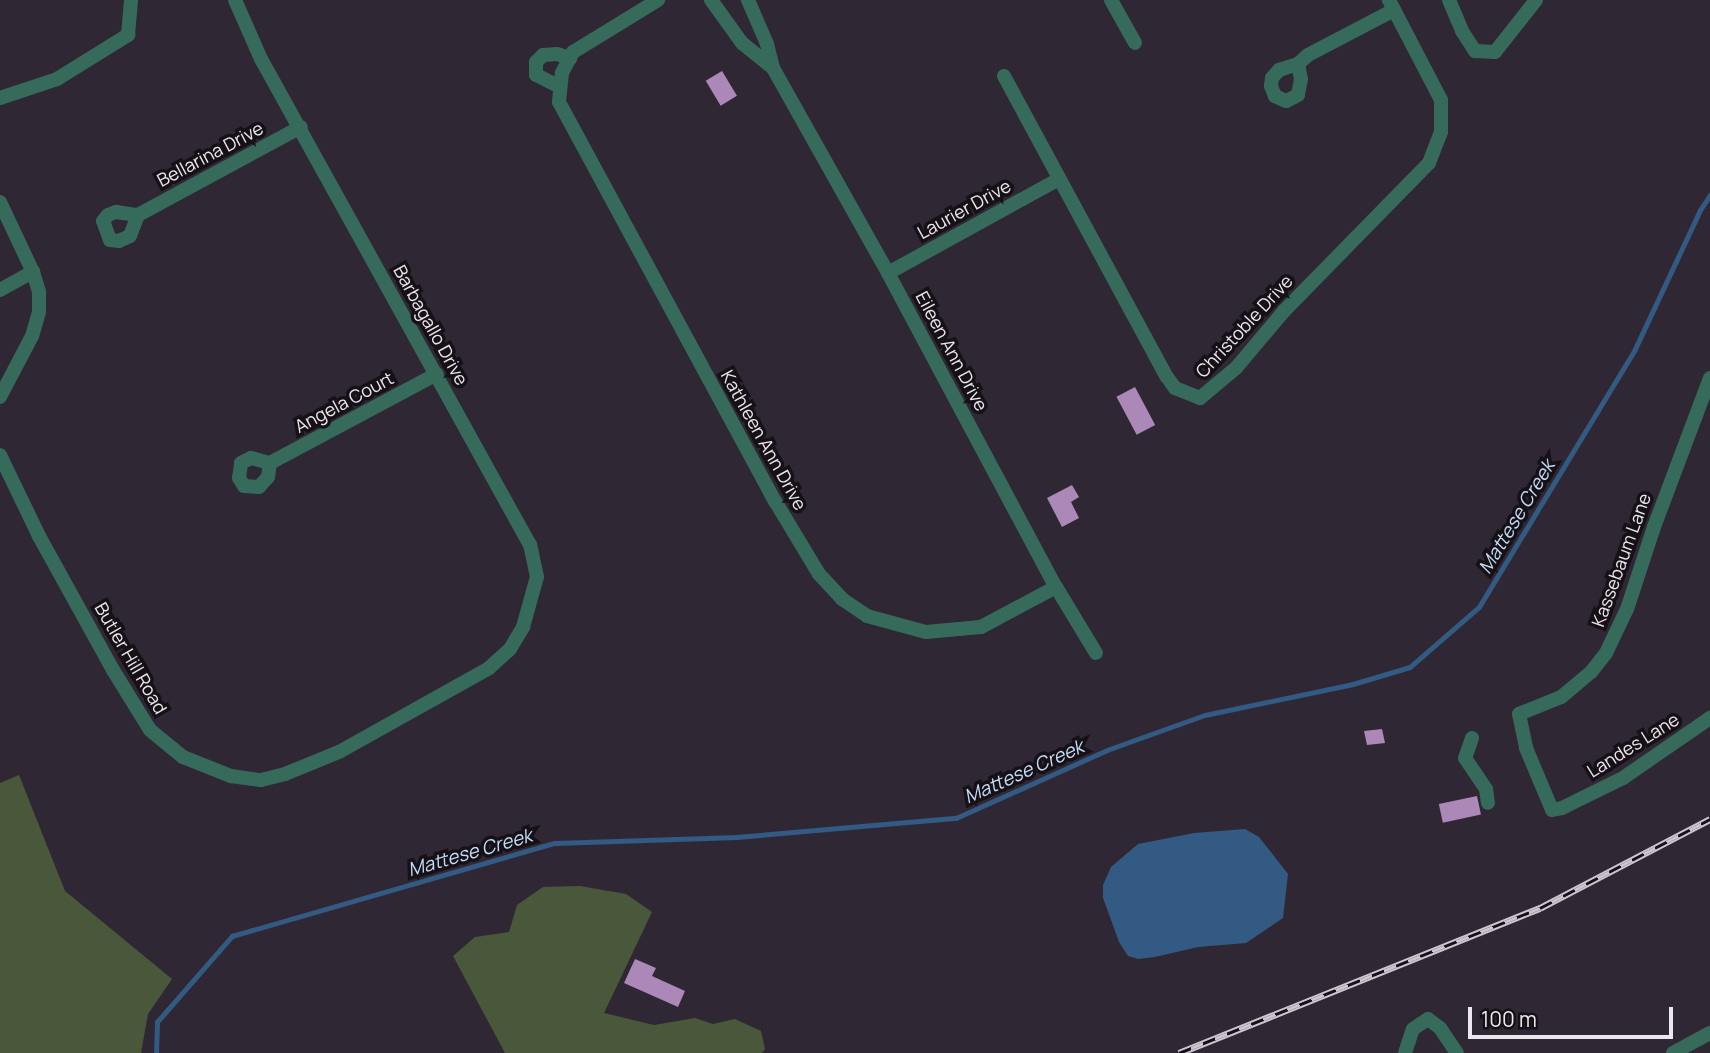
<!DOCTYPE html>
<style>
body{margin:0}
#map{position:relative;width:1710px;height:1053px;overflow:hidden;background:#302734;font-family:Manrope,sans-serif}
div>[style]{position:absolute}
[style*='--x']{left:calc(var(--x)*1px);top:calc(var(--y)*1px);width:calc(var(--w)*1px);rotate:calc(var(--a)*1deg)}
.green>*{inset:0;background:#49573b}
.water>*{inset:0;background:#325a82}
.stream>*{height:4.5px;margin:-2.25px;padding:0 2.25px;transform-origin:2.25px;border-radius:2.25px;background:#325a82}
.building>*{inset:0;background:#ab88b8;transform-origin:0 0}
.minor>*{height:14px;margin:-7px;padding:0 7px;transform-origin:7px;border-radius:7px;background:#366b5c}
.rail>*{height:7px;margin-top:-3.5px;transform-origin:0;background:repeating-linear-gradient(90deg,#161117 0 13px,#cdc6cf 0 26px);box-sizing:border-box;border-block:2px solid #cdc6cf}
span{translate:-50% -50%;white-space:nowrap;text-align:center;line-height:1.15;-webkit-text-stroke:7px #161117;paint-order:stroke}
.street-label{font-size:18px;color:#ece6ee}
.water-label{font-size:19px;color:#c4dcf5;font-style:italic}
.scale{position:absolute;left:1468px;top:1007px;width:205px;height:32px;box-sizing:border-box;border:4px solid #ece6ee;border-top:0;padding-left:9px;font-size:21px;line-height:24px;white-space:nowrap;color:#ece6ee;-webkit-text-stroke:5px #161117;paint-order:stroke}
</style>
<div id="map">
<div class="green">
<div style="clip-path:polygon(19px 775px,65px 891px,172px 979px,148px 1014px,141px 1053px,0 1053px,0 783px)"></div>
<div style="clip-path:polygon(580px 886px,626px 894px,652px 912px,604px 1013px,654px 1025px,695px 1018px,713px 1024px,735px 1019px,761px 1031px,765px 1049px,762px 1053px,505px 1053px,453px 956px,475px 937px,509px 932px,517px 905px,543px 887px)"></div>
</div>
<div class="water">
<div style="clip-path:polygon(1245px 829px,1259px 837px,1288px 874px,1283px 918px,1246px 943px,1198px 947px,1155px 957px,1138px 959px,1128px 956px,1119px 942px,1103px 898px,1103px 885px,1111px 867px,1138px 844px,1194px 833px)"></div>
</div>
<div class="stream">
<div style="--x:156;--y:1053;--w:31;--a:-88"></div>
<div style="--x:157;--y:1022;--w:114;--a:-48.9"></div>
<div style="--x:232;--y:936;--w:336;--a:-16.1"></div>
<div style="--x:555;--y:843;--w:182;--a:-1.9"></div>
<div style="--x:737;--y:837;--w:220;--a:-5"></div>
<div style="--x:956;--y:818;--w:166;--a:-24.2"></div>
<div style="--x:1107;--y:750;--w:104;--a:-19.7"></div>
<div style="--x:1205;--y:715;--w:151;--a:-11.8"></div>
<div style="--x:1353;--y:684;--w:59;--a:-16.6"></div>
<div style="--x:1410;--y:667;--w:91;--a:-41"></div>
<div style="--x:1479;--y:607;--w:301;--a:-58.8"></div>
<div style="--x:1635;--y:349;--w:153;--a:-64.9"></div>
<div style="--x:1700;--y:210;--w:18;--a:-56"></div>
</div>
<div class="building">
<div style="left:722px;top:71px;width:29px;height:19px;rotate:59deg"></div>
<div style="left:1135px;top:387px;width:43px;height:21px;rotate:62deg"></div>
<div style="clip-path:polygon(1072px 485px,1079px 497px,1071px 502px,1079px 518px,1062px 527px,1047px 498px)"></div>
<div style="clip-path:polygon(1382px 729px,1385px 743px,1367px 745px,1364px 731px)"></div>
<div style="left:1477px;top:796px;width:19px;height:39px;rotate:78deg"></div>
<div style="clip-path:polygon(635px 959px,656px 968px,652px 976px,685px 991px,678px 1007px,624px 983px)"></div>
</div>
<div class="minor">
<div style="--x:658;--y:0;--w:100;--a:148.5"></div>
<div style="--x:573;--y:52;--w:24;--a:118"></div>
<div style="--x:562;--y:73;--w:29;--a:96"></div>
<div style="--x:559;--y:102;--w:454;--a:61.6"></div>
<div style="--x:775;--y:501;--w:85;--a:58.9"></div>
<div style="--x:819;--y:574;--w:34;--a:47"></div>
<div style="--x:842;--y:599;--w:30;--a:34"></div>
<div style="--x:867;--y:616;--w:61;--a:15.2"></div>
<div style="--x:926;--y:632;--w:55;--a:-5.2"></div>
<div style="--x:981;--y:627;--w:85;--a:-28.1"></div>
<div style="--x:711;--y:0;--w:53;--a:54.2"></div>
<div style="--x:742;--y:43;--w:40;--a:39"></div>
<div style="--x:748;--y:0;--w:48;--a:66.6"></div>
<div style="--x:767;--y:44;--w:25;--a:76"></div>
<div style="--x:773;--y:68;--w:235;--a:60.7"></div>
<div style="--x:888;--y:273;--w:356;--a:61.9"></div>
<div style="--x:1056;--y:587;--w:77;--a:58.8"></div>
<div style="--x:1111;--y:0;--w:49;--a:60.8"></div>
<div style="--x:1449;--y:0;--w:34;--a:67"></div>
<div style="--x:1462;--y:31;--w:24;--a:57"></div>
<div style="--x:1475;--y:51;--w:20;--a:3"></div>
<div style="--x:1495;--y:52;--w:66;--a:-51.7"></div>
<div style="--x:1298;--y:64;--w:15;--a:79"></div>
<div style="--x:1301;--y:79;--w:16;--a:101"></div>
<div style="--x:1298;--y:95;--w:13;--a:153"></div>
<div style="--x:1286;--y:101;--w:12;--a:-156"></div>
<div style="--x:1275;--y:96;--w:11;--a:-112"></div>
<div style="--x:1271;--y:86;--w:8;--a:-83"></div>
<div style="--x:1272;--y:78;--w:11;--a:-49"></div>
<div style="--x:1279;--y:70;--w:20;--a:-18"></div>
<div style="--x:1298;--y:64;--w:13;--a:-42"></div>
<div style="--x:1308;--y:55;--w:97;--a:-27.6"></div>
<div style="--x:1004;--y:76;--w:342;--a:61.6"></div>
<div style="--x:1167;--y:377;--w:14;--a:54"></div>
<div style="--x:1175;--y:388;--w:27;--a:22"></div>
<div style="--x:1200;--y:398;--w:47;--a:-39.8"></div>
<div style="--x:1236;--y:368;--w:75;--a:-49.9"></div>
<div style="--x:1284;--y:311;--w:207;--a:-45.6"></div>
<div style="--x:1429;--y:163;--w:33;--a:-69"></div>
<div style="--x:1441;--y:132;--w:32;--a:-90"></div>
<div style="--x:1441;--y:100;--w:113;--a:-117.5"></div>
<div style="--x:560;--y:87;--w:27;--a:-153"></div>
<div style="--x:536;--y:75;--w:13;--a:-90"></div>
<div style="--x:536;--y:62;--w:10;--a:-45"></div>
<div style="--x:543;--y:55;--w:14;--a:-4"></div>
<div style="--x:557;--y:54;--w:14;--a:17"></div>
<div style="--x:0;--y:98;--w:60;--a:-18.4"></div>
<div style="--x:57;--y:79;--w:84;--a:-31.8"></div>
<div style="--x:128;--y:35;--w:35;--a:-85"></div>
<div style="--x:0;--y:202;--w:77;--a:64.8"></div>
<div style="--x:33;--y:272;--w:21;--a:73"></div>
<div style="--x:39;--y:292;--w:20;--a:90"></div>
<div style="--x:39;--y:312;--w:25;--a:106"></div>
<div style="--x:32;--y:336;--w:69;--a:117.7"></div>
<div style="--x:138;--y:215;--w:22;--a:111"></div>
<div style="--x:130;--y:236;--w:12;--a:156"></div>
<div style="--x:119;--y:241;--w:9;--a:-174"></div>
<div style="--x:110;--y:240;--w:20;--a:-110"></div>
<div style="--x:103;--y:221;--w:8;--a:-50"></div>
<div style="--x:108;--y:215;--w:9;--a:-21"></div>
<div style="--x:116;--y:212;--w:22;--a:8"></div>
<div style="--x:138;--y:215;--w:185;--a:-28.4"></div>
<div style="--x:888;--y:273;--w:195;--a:-28.8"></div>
<div style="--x:0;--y:290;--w:38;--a:-29"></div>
<div style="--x:1710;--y:378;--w:159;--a:110.6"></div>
<div style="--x:1654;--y:527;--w:86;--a:108.2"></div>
<div style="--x:1627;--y:609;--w:49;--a:115.5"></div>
<div style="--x:1606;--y:653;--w:24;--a:128"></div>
<div style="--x:1591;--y:672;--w:39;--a:140"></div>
<div style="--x:1561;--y:697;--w:45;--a:158"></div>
<div style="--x:1519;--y:714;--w:35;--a:78"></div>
<div style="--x:1526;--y:748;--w:67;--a:67.2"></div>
<div style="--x:1552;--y:810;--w:10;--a:-11"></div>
<div style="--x:1562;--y:808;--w:68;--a:-26.2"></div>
<div style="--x:1623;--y:778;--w:106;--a:-34.6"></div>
<div style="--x:0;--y:455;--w:90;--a:64.3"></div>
<div style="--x:39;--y:536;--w:153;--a:61.1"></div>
<div style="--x:113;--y:670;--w:70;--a:58.3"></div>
<div style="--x:150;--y:730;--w:43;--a:39.3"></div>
<div style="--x:183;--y:757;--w:52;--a:21.6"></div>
<div style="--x:231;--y:776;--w:30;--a:8"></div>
<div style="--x:261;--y:780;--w:25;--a:-14"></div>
<div style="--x:285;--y:774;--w:58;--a:-22.2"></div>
<div style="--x:339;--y:752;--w:172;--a:-29.2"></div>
<div style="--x:489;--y:668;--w:28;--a:-42"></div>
<div style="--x:510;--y:649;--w:26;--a:-59"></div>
<div style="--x:523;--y:627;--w:52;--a:-74.4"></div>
<div style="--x:537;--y:577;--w:33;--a:-102"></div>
<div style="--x:530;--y:545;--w:555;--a:-118.96"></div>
<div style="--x:261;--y:59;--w:64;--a:-113.8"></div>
<div style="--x:270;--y:463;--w:14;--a:98"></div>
<div style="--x:268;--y:477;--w:13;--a:132"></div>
<div style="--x:259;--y:487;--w:15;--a:-176"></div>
<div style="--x:244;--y:486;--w:9;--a:-122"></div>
<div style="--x:239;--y:478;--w:15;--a:-82"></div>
<div style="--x:241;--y:463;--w:11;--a:-27"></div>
<div style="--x:251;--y:458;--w:20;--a:15"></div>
<div style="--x:270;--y:463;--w:189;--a:-28.1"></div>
<div style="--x:1472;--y:738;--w:21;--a:109"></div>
<div style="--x:1465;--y:758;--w:37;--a:56"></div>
<div style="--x:1486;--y:789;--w:14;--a:82"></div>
<div style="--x:1405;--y:1053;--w:25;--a:-72"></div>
<div style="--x:1413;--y:1029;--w:18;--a:-34"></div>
<div style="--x:1428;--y:1019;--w:15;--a:37"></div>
<div style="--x:1440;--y:1028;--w:30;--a:56"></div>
<div style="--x:1673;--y:1053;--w:42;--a:-28.4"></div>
</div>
<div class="rail">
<div style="--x:1179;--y:1053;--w:389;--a:-21.9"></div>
<div style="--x:1540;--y:908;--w:192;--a:-27.6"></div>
</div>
<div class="street-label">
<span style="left:210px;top:154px;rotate:-28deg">Bellarina Drive</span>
<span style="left:964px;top:209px;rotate:-29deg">Laurier Drive</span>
<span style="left:431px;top:325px;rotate:61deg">Barbagallo Drive</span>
<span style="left:1244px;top:326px;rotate:-47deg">Christoble Drive</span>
<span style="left:952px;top:351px;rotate:62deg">Eileen Ann Drive</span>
<span style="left:344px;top:402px;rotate:-28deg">Angela Court</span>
<span style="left:764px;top:440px;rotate:61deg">Kathleen Ann Drive</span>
<span style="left:1621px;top:560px;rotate:-70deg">Kassebaum Lane</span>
<span style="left:131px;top:658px;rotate:60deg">Butler Hill Road</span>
<span style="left:1633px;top:745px;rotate:-32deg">Landes Lane</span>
</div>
<div class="water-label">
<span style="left:1517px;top:517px;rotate:-59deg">Mattese Creek</span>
<span style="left:1024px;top:772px;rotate:-24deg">Mattese Creek</span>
<span style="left:470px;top:853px;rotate:-16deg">Mattese Creek</span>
</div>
<div class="scale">100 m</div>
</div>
